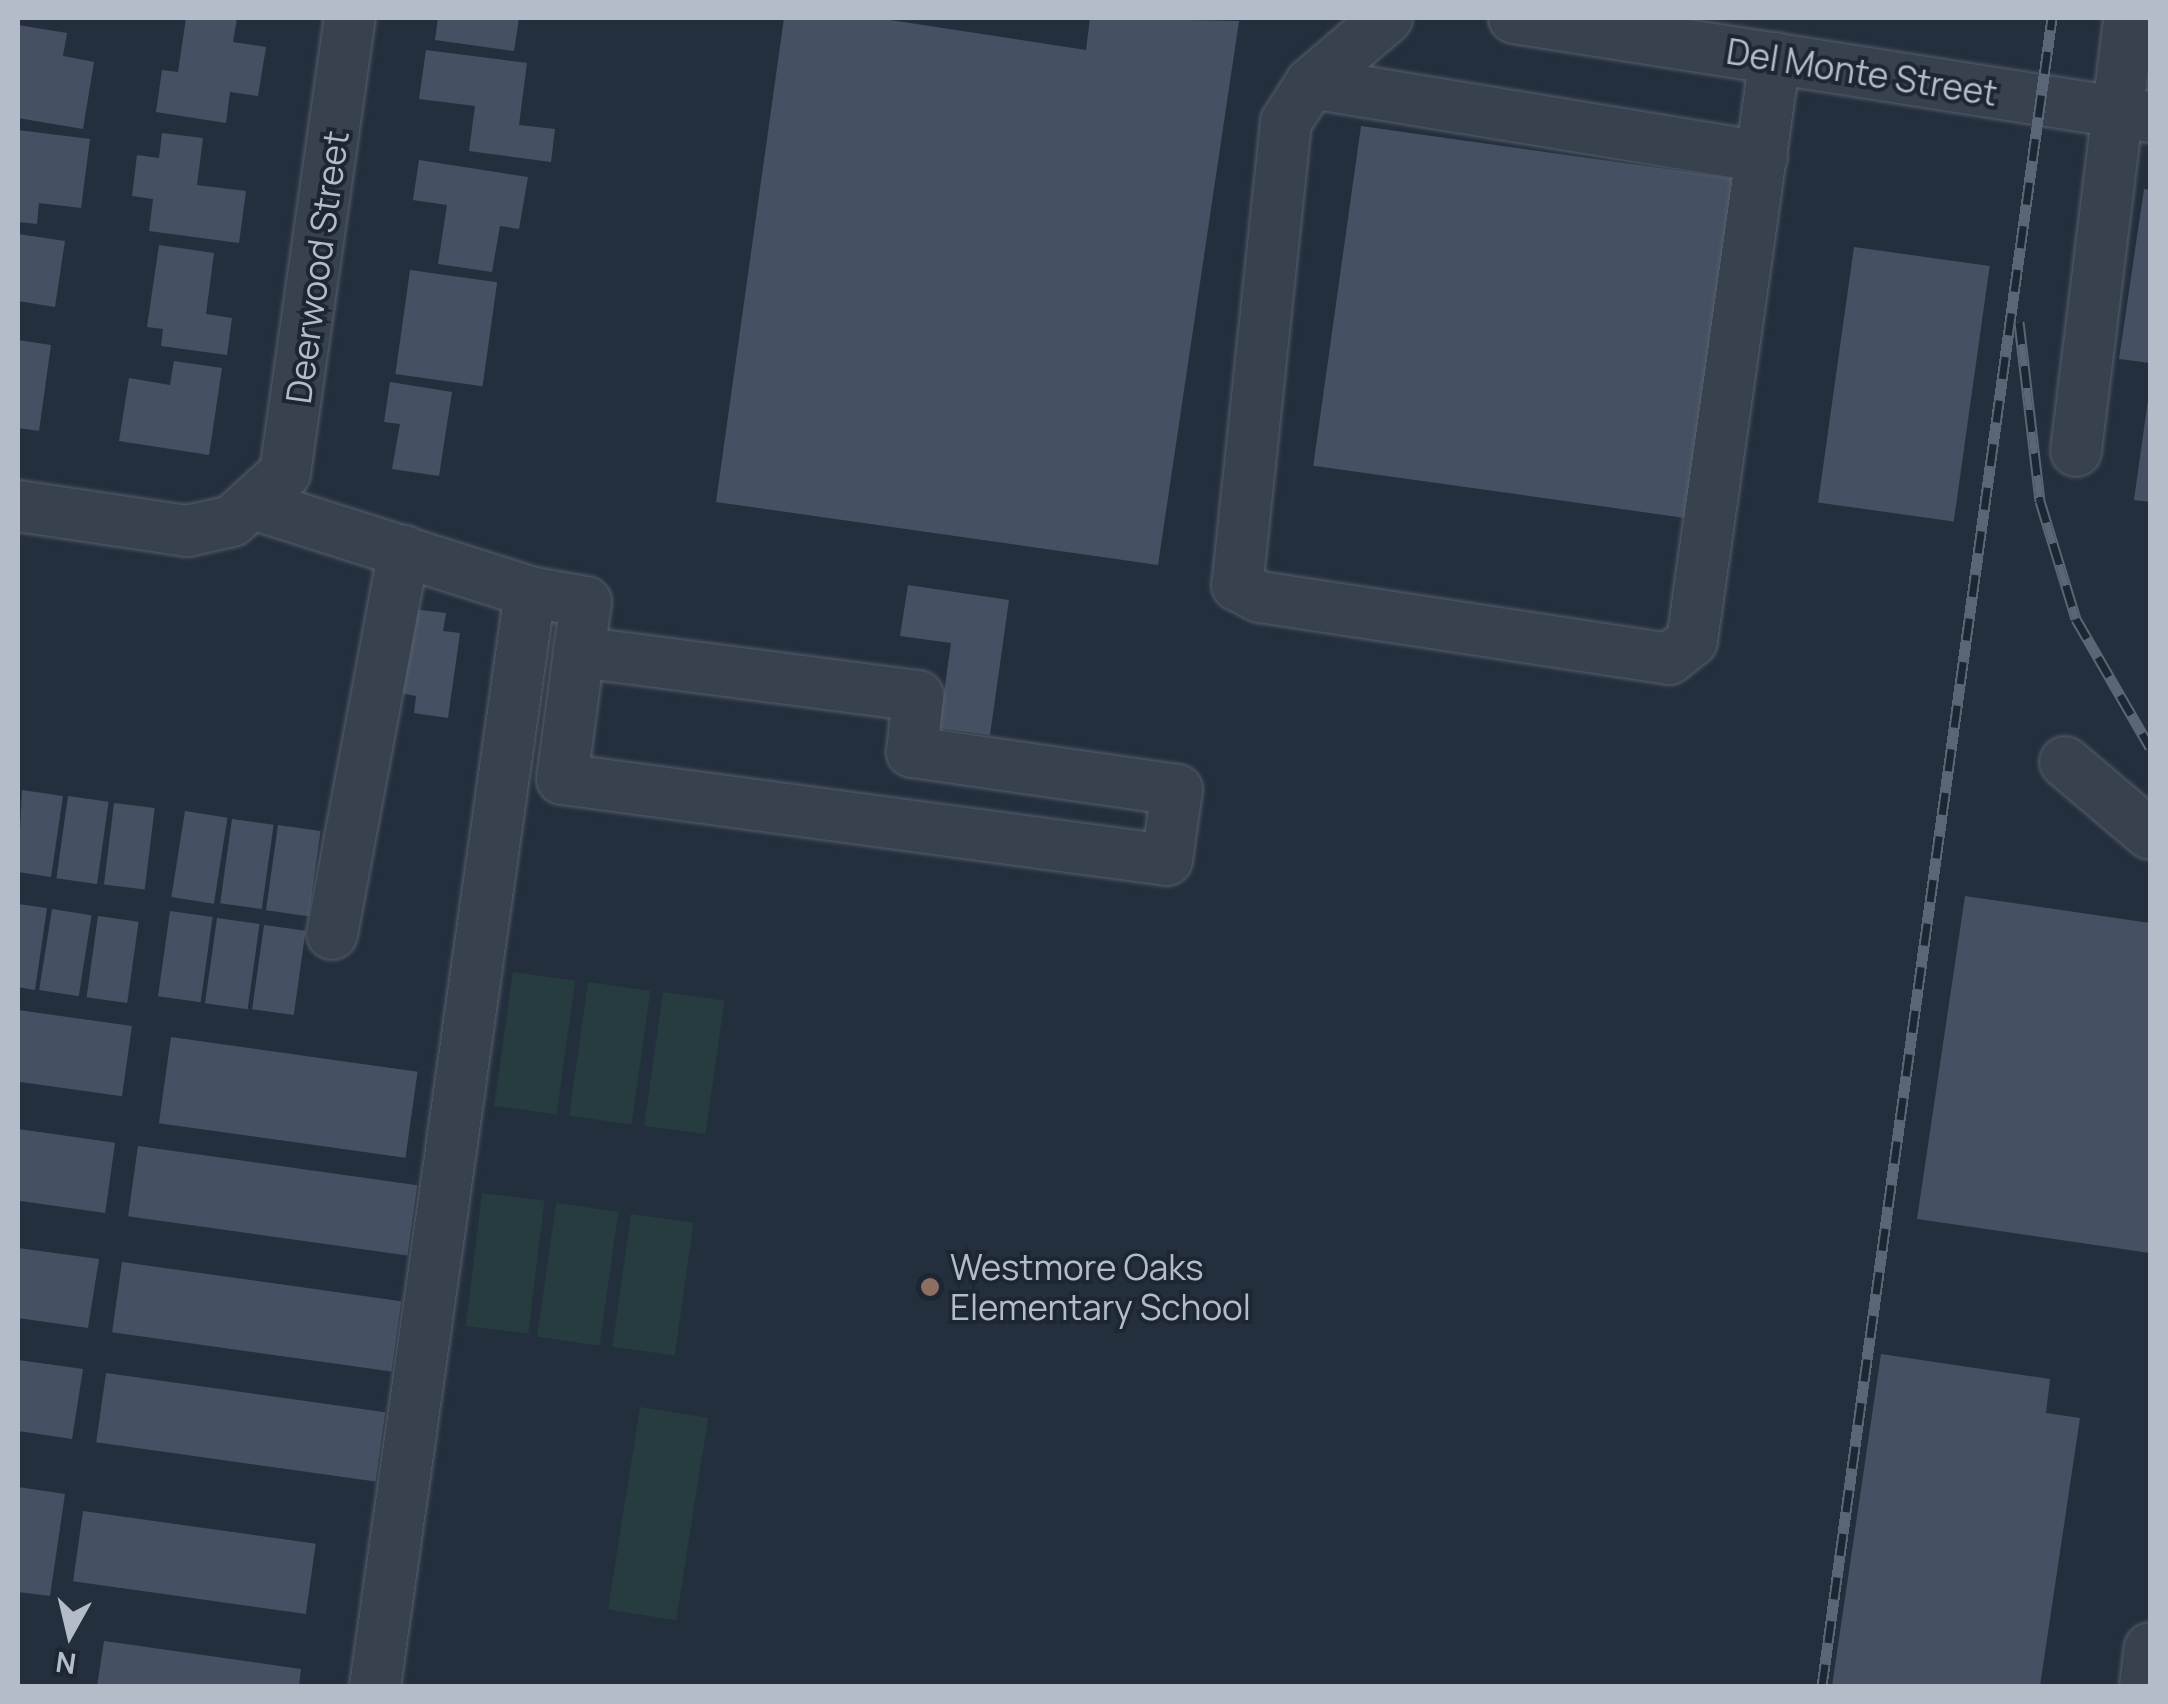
<!DOCTYPE html>
<style>
body{margin:0}
#map{position:relative;width:2168px;height:1704px;overflow:hidden;background:#242f3e;font-family:Manrope,sans-serif}
div>[style]{position:absolute}
[style*='--x']{left:calc(var(--x)*1px);top:calc(var(--y)*1px);width:calc(var(--w)*1px);rotate:calc(var(--a)*1deg)}
.green>*{inset:0;background:#263c3f;transform-origin:0 0}
.building>*{inset:0;background:#455162;transform-origin:0 0}
.roads{filter:drop-shadow(0 0 2px #565f6c) drop-shadow(0 0 2px #565f6c)}
.minor>*{height:50px;margin:-25px;padding:0 25px;transform-origin:25px;border-radius:25px;background:#38414e}
.rail>*{height:11px;margin-top:-5.5px;transform-origin:0;background:repeating-linear-gradient(90deg,#1d2633 0 22px,#5a6575 0 44px);box-sizing:border-box;border-block:2px solid #5a6575}
.dots>*{width:28px;height:28px;translate:-50% -50%;box-sizing:border-box;border:5px solid #1d2633;border-radius:50%}
span{translate:-50% -50%;white-space:nowrap;text-align:center;line-height:1.15;-webkit-text-stroke:8px #1d2633;paint-order:stroke}
.street-label{font-size:35px;color:#b4bcc9}
.poi-label{font-size:35px;color:#b4bcc9}
.left{translate:0 -50%;text-align:left}
.frame{position:absolute;inset:0;border:20px solid #b4bcc9;pointer-events:none}
.north{position:absolute;left:20px;top:1584px;width:100px;height:100px;-webkit-text-stroke:8px #1d2633;paint-order:stroke;rotate:188deg;font-size:28px;font-weight:700;line-height:40px;text-align:center;color:#b4bcc9}
.north::after{content:'';display:block;margin:auto;width:35px;height:45px;background:#b4bcc9;clip-path:polygon(50% 0,100% 100%,50% 72%,0 100%)}
</style>
<div id="map">
<div class="green">
<div style="left:513px;top:972px;width:63px;height:135px;rotate:8deg"></div>
<div style="left:588px;top:982px;width:63px;height:135px;rotate:8deg"></div>
<div style="left:663px;top:992px;width:62px;height:135px;rotate:8deg"></div>
<div style="left:482px;top:1193px;width:63px;height:134px;rotate:7deg"></div>
<div style="left:556px;top:1203px;width:63px;height:135px;rotate:8deg"></div>
<div style="left:631px;top:1214px;width:63px;height:134px;rotate:8deg"></div>
<div style="left:640px;top:1407px;width:69px;height:205px;rotate:9deg"></div>
</div>
<div class="building">
<div style="clip-path:polygon(186px 18px,237px 18px,233px 42px,266px 47px,258px 96px,230px 92px,226px 123px,156px 112px,162px 70px,178px 72px)"></div>
<div style="clip-path:polygon(438px 18px,519px 18px,514px 51px,435px 40px)"></div>
<div style="clip-path:polygon(784px 18px,877px 18px,1086px 50px,1090px 18px,1239px 21px,1158px 565px,716px 502px)"></div>
<div style="clip-path:polygon(18px 25px,67px 33px,63px 56px,94px 62px,83px 129px,18px 118px)"></div>
<div style="clip-path:polygon(426px 50px,527px 63px,519px 125px,555px 129px,551px 162px,469px 151px,475px 106px,419px 99px)"></div>
<div style="left:1361px;top:126px;width:377px;height:343px;rotate:8deg"></div>
<div style="clip-path:polygon(18px 130px,90px 139px,81px 208px,39px 203px,37px 224px,18px 222px)"></div>
<div style="clip-path:polygon(162px 133px,203px 138px,197px 185px,246px 191px,239px 243px,149px 231px,153px 199px,132px 196px,137px 155px,159px 158px)"></div>
<div style="clip-path:polygon(419px 160px,528px 177px,519px 229px,500px 226px,492px 272px,438px 264px,447px 205px,413px 200px)"></div>
<div style="clip-path:polygon(2144px 189px,2150px 190px,2150px 363px,2119px 359px)"></div>
<div style="clip-path:polygon(18px 234px,65px 241px,55px 307px,18px 301px)"></div>
<div style="clip-path:polygon(159px 245px,214px 253px,206px 314px,232px 318px,227px 355px,161px 346px,163px 329px,147px 327px)"></div>
<div style="left:1854px;top:247px;width:137px;height:258px;rotate:8deg"></div>
<div style="left:410px;top:270px;width:88px;height:105px;rotate:8deg"></div>
<div style="clip-path:polygon(18px 340px,51px 345px,39px 431px,18px 428px)"></div>
<div style="clip-path:polygon(174px 361px,222px 368px,209px 455px,119px 441px,129px 378px,170px 385px)"></div>
<div style="clip-path:polygon(390px 382px,452px 392px,439px 476px,392px 469px,400px 424px,384px 422px)"></div>
<div style="clip-path:polygon(2148px 400px,2150px 400px,2150px 502px,2134px 500px)"></div>
<div style="clip-path:polygon(908px 585px,1009px 600px,990px 735px,939px 728px,951px 643px,900px 636px)"></div>
<div style="clip-path:polygon(412px 609px,446px 613px,443px 631px,460px 633px,448px 718px,414px 713px,416px 696px,400px 693px)"></div>
<div style="clip-path:polygon(22px 790px,63px 796px,51px 877px,18px 872px)"></div>
<div style="left:68px;top:796px;width:41px;height:83px;rotate:8deg"></div>
<div style="left:114px;top:803px;width:41px;height:82px;rotate:7deg"></div>
<div style="left:185px;top:811px;width:43px;height:87px;rotate:9deg"></div>
<div style="left:232px;top:819px;width:42px;height:85px;rotate:8deg"></div>
<div style="left:278px;top:825px;width:43px;height:86px;rotate:8deg"></div>
<div style="clip-path:polygon(1965px 896px,2150px 923px,2150px 1253px,1917px 1219px)"></div>
<div style="clip-path:polygon(18px 904px,47px 908px,35px 990px,18px 987px)"></div>
<div style="left:52px;top:909px;width:40px;height:82px;rotate:9deg"></div>
<div style="left:170px;top:911px;width:43px;height:86px;rotate:8deg"></div>
<div style="left:98px;top:916px;width:41px;height:82px;rotate:8deg"></div>
<div style="left:217px;top:918px;width:43px;height:86px;rotate:8deg"></div>
<div style="left:264px;top:925px;width:42px;height:85px;rotate:8deg"></div>
<div style="left:18px;top:1010px;width:115px;height:71px;rotate:8deg"></div>
<div style="left:171px;top:1037px;width:249px;height:87px;rotate:8deg"></div>
<div style="left:18px;top:1129px;width:98px;height:71px;rotate:8deg"></div>
<div style="left:138px;top:1146px;width:282px;height:71px;rotate:8deg"></div>
<div style="clip-path:polygon(18px 1248px,99px 1259px,88px 1328px,18px 1318px)"></div>
<div style="left:122px;top:1262px;width:282px;height:71px;rotate:8deg"></div>
<div style="clip-path:polygon(1881px 1354px,2050px 1379px,2046px 1413px,2080px 1418px,2040px 1686px,1832px 1686px)"></div>
<div style="clip-path:polygon(18px 1360px,83px 1369px,72px 1439px,18px 1431px)"></div>
<div style="left:106px;top:1373px;width:282px;height:70px;rotate:8deg"></div>
<div style="clip-path:polygon(18px 1487px,65px 1494px,50px 1596px,18px 1592px)"></div>
<div style="left:83px;top:1511px;width:235px;height:71px;rotate:8deg"></div>
<div style="clip-path:polygon(104px 1641px,301px 1669px,299px 1686px,97px 1686px)"></div>
</div>
<div class="roads">
<div class="minor">
<div style="--x:1387;--y:18;--w:100;--a:139.5"></div>
<div style="--x:1311;--y:83;--w:46;--a:122.7"></div>
<div style="--x:1286;--y:122;--w:466;--a:96"></div>
<div style="--x:1237;--y:585;--w:26;--a:28"></div>
<div style="--x:1260;--y:597;--w:414;--a:8.6"></div>
<div style="--x:1669;--y:659;--w:29;--a:-38"></div>
<div style="--x:1692;--y:641;--w:589;--a:-81.9"></div>
<div style="--x:1514;--y:18;--w:644;--a:8.85"></div>
<div style="--x:1311;--y:83;--w:457;--a:9.3"></div>
<div style="--x:2076;--y:451;--w:436;--a:-83"></div>
<div style="--x:256;--y:505;--w:287;--a:17.6"></div>
<div style="--x:530;--y:592;--w:1105;--a:98.06"></div>
<div style="--x:18;--y:506;--w:171;--a:8.4"></div>
<div style="--x:187;--y:531;--w:46;--a:-12.5"></div>
<div style="--x:232;--y:521;--w:72;--a:-42.2"></div>
<div style="--x:285;--y:473;--w:460;--a:-81.9"></div>
<div style="--x:530;--y:592;--w:57;--a:10.1"></div>
<div style="--x:586;--y:602;--w:50;--a:98"></div>
<div style="--x:579;--y:652;--w:128;--a:97.6"></div>
<div style="--x:562;--y:779;--w:610;--a:7.63"></div>
<div style="--x:1167;--y:860;--w:71;--a:-81.9"></div>
<div style="--x:1177;--y:790;--w:268;--a:-171.8"></div>
<div style="--x:912;--y:752;--w:56;--a:-83.9"></div>
<div style="--x:918;--y:696;--w:342;--a:-172.6"></div>
<div style="--x:2065;--y:762;--w:111;--a:40.3"></div>
<div style="--x:332;--y:934;--w:390;--a:-79.4"></div>
<div style="--x:2145;--y:1686;--w:38;--a:-83"></div>
</div>
</div>
<div class="rail">
<div style="--x:2019;--y:322;--w:180;--a:83.3"></div>
<div style="--x:2040;--y:501;--w:123;--a:73"></div>
<div style="--x:2076;--y:619;--w:148;--a:60"></div>
<div style="--x:1822;--y:1686;--w:1684;--a:-82.15"></div>
</div>
<div class="dots">
<div style="left:930px;top:1287px;background:#8d6e63"></div>
</div>
<div class="street-label">
<span style="left:1862px;top:72px;rotate:9deg">Del Monte Street</span>
<span style="left:317px;top:267px;rotate:-82deg">Deerwood Street</span>
</div>
<div class="poi-label">
<span class="left" style="left:950px;top:1287px">Westmore Oaks<br>Elementary School</span>
</div>
<div class="frame"></div>
<div class="north">N</div>
</div>
